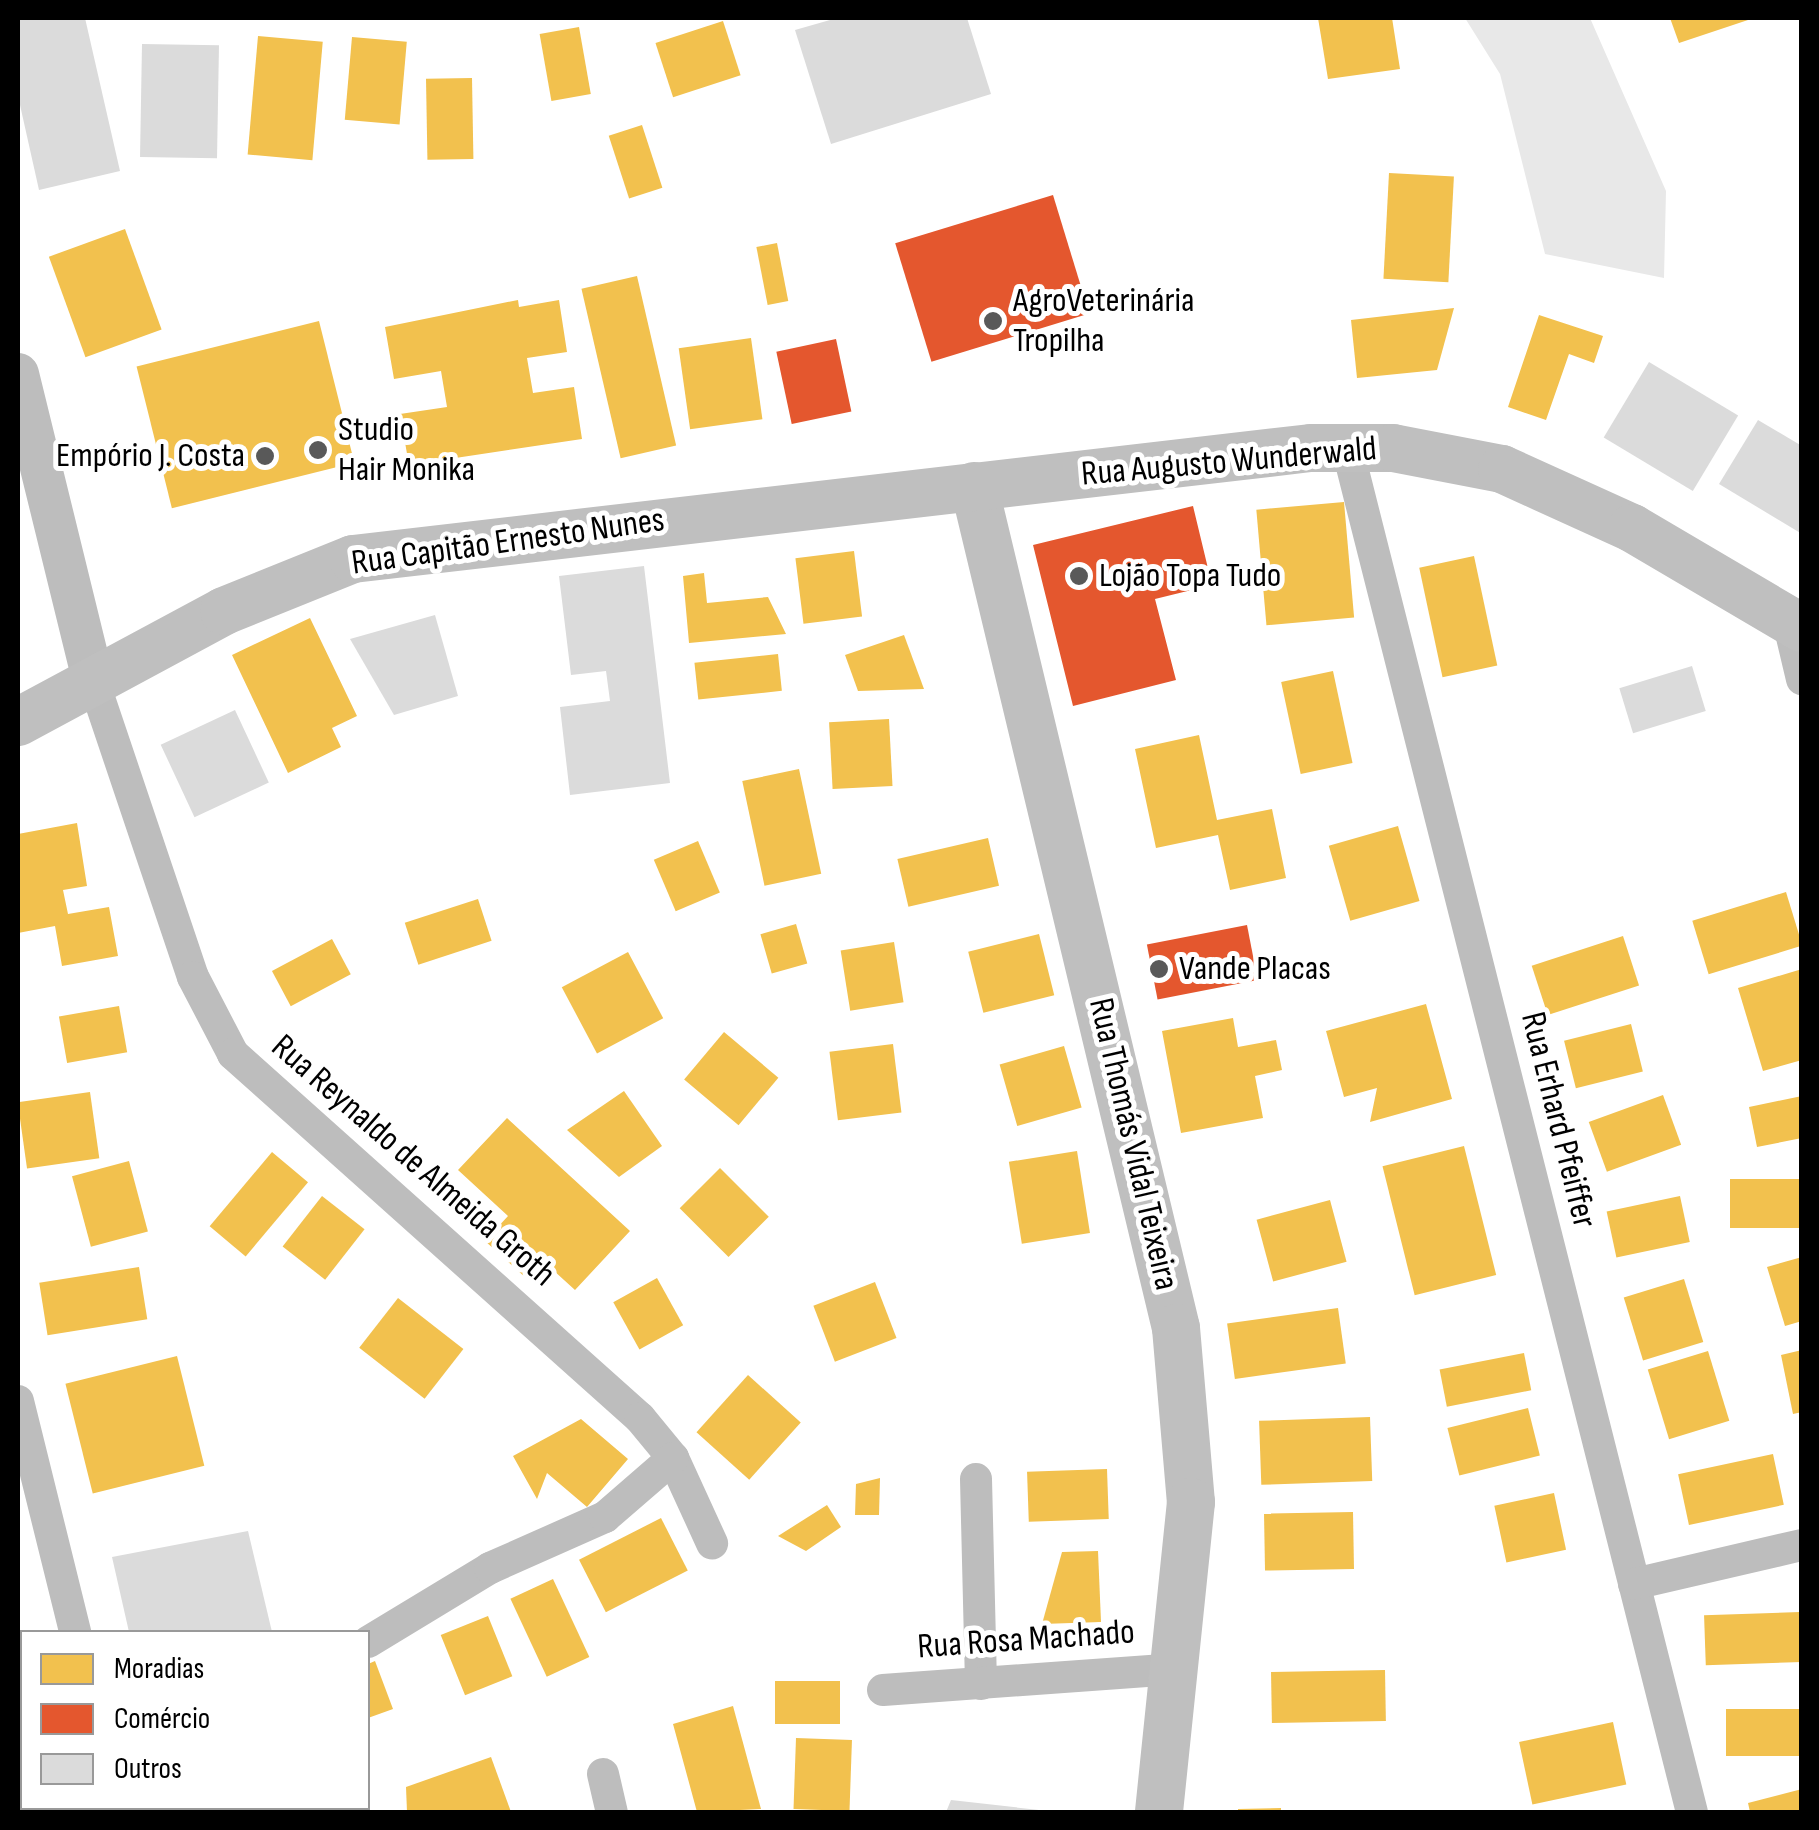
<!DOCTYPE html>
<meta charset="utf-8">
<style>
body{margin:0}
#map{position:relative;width:1819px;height:1830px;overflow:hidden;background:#fff;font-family:"Sofia Sans Condensed",sans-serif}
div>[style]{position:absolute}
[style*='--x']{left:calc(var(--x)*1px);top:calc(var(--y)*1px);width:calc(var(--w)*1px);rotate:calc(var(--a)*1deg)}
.green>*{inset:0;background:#e8e8e8}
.homes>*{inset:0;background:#f2c14e;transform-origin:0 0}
.shops>*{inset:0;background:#e4572e;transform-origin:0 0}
.building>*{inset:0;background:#dbdbdb;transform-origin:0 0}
.minor>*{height:32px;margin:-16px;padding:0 16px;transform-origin:16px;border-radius:16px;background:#bdbdbd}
.tertiary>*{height:42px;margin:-21px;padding:0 21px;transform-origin:21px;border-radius:21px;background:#bdbdbd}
.secondary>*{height:48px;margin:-24px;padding:0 24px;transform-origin:24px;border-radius:24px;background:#bfbfbf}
.dots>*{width:28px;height:28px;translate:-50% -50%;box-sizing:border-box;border:5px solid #fff;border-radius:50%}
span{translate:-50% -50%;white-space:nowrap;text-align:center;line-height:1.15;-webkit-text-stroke:10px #fff;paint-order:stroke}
.poi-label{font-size:35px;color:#000}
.left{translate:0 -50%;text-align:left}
.right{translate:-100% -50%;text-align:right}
.street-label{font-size:35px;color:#000}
.frame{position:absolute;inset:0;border:20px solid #000;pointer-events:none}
.legend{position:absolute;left:20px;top:1630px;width:350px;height:180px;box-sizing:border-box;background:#fff;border:2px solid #999;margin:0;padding:12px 18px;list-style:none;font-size:30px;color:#000}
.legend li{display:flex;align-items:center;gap:20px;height:50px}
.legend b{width:50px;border:2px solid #999}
</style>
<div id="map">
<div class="green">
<div style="clip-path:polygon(1465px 18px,1590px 18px,1666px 191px,1664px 278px,1545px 254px,1500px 74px)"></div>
</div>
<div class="homes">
<div style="clip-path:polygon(1318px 18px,1392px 18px,1400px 69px,1328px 79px)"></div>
<div style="clip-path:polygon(1670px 18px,1754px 18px,1679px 43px)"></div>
<div style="left:723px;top:21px;width:57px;height:71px;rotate:72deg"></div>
<div style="left:579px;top:27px;width:68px;height:40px;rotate:80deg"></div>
<div style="left:258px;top:36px;width:65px;height:119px;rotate:5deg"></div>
<div style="left:352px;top:37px;width:55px;height:83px;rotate:5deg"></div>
<div style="left:472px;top:78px;width:81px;height:46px;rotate:89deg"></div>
<div style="left:642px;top:125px;width:66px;height:35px;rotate:72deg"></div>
<div style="left:1389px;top:173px;width:65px;height:106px;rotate:3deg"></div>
<div style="left:125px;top:229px;width:107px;height:81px;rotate:70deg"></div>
<div style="left:777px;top:243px;width:59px;height:21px;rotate:79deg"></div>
<div style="left:637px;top:276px;width:174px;height:57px;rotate:77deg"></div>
<div style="clip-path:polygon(518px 300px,519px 307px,559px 300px,567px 352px,527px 358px,533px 393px,574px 387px,582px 439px,409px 465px,400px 414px,447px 407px,441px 371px,394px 379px,385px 327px)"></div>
<div style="clip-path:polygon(1454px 308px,1437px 370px,1357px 378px,1351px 320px)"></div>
<div style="clip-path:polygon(1539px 315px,1603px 336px,1594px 363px,1569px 354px,1546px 420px,1508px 407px)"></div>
<div style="left:319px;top:321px;width:146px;height:188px;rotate:76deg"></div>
<div style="left:751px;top:338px;width:82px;height:73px;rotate:82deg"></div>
<div style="left:1344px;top:502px;width:116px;height:88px;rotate:85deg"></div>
<div style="left:854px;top:551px;width:66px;height:59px;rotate:83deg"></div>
<div style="left:1474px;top:556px;width:112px;height:56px;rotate:78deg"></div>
<div style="clip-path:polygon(704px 573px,707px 603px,768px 597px,786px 634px,689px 643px,683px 576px)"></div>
<div style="clip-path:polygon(310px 618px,357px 716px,332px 728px,341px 747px,288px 773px,232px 655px)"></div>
<div style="clip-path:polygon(904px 635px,924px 689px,858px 691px,845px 655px)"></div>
<div style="left:778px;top:654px;width:37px;height:84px;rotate:84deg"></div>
<div style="left:1333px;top:671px;width:94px;height:53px;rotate:78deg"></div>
<div style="left:889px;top:719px;width:67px;height:60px;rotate:87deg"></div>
<div style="clip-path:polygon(1199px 735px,1217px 820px,1272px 809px,1286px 878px,1230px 890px,1218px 835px,1156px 848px,1135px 749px)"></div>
<div style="left:799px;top:769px;width:107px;height:58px;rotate:78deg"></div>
<div style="clip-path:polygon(77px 823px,87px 886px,63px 890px,68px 914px,109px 907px,118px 956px,62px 966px,55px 926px,18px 933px,18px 834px)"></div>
<div style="left:1398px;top:826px;width:78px;height:72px;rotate:74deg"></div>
<div style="left:988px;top:838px;width:49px;height:93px;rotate:77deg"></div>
<div style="left:698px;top:841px;width:56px;height:48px;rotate:67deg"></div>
<div style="left:1786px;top:892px;width:56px;height:98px;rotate:73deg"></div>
<div style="left:478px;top:899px;width:44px;height:77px;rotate:72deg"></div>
<div style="left:796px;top:924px;width:41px;height:37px;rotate:74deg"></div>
<div style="left:1039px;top:934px;width:63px;height:73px;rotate:76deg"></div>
<div style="left:1623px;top:936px;width:52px;height:96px;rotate:72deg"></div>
<div style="left:332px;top:939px;width:40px;height:68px;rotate:62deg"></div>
<div style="left:894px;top:942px;width:61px;height:54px;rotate:81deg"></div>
<div style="left:628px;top:952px;width:75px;height:75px;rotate:62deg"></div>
<div style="clip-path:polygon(1802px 969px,1802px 1060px,1763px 1071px,1738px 988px)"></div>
<div style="clip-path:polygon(1426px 1004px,1452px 1099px,1370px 1122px,1377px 1088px,1344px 1097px,1326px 1031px)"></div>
<div style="left:119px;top:1006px;width:47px;height:61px;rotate:80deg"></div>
<div style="clip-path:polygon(1233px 1018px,1238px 1047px,1276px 1040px,1282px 1070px,1255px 1076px,1263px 1118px,1181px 1133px,1162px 1031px)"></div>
<div style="left:1631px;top:1024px;width:49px;height:69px;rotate:76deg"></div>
<div style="left:724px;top:1032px;width:71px;height:62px;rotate:40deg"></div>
<div style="left:893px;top:1044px;width:69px;height:64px;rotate:83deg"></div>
<div style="left:1064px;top:1046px;width:64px;height:67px;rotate:74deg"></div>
<div style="clip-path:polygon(624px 1091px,662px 1146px,619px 1177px,567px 1130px)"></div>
<div style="left:90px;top:1092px;width:67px;height:73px;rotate:82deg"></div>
<div style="left:1663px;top:1095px;width:53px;height:79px;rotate:70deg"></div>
<div style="clip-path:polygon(1802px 1096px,1802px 1138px,1757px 1147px,1749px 1107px)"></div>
<div style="clip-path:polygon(507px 1118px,630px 1231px,575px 1290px,542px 1260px,526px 1278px,485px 1241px,508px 1216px,458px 1170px)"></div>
<div style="left:1464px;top:1146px;width:133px;height:84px;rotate:76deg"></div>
<div style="left:1077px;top:1151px;width:83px;height:69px;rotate:81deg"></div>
<div style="left:272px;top:1152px;width:47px;height:97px;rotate:40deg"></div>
<div style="left:129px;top:1161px;width:73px;height:59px;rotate:75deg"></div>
<div style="left:720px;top:1168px;width:69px;height:57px;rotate:45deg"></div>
<div style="left:1802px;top:1179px;width:49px;height:72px;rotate:90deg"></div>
<div style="left:322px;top:1196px;width:54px;height:64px;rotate:38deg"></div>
<div style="left:1680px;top:1196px;width:47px;height:75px;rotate:78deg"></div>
<div style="left:1330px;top:1200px;width:64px;height:76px;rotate:75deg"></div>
<div style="clip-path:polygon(1802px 1257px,1802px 1321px,1785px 1326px,1767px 1267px)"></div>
<div style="left:139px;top:1267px;width:53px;height:101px;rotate:81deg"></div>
<div style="left:657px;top:1278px;width:54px;height:50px;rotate:61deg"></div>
<div style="left:1684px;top:1279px;width:66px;height:63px;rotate:73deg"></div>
<div style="left:875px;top:1282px;width:60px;height:66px;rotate:69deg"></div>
<div style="left:398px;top:1298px;width:83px;height:63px;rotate:38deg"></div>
<div style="left:1338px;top:1308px;width:56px;height:112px;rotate:82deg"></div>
<div style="clip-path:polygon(1802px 1350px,1802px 1412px,1793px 1414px,1781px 1355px)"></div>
<div style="left:1708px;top:1351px;width:73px;height:63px;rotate:73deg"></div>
<div style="left:1524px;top:1353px;width:38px;height:86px;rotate:79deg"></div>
<div style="left:177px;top:1356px;width:113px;height:115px;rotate:76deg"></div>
<div style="left:748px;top:1375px;width:71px;height:77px;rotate:42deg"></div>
<div style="left:1528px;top:1408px;width:49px;height:83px;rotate:76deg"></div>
<div style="left:1370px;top:1417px;width:64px;height:111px;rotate:88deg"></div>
<div style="clip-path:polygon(581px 1419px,628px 1459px,587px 1507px,547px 1473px,537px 1499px,513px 1456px)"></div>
<div style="left:1773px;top:1454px;width:52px;height:97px;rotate:78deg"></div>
<div style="left:1107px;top:1469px;width:50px;height:80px;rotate:88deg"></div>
<div style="clip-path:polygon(880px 1478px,879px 1515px,855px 1515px,856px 1484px)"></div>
<div style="left:1554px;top:1493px;width:58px;height:61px;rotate:78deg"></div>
<div style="clip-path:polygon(827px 1505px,841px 1527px,806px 1551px,778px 1536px)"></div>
<div style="left:1353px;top:1512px;width:57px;height:89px;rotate:89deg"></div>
<div style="left:661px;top:1518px;width:59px;height:92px;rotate:63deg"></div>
<div style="clip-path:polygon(1098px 1551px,1101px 1622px,1042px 1624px,1062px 1552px)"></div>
<div style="left:553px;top:1579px;width:86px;height:47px;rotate:65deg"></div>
<div style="left:1800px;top:1612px;width:50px;height:96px;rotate:88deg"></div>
<div style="left:488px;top:1616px;width:65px;height:51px;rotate:68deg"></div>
<div style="clip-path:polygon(375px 1661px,393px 1709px,368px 1718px,368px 1664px)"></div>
<div style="left:1385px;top:1670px;width:51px;height:114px;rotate:89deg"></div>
<div style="left:775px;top:1681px;width:65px;height:43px"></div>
<div style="clip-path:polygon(733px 1706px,761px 1809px,697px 1812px,673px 1724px)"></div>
<div style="left:1802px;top:1709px;width:47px;height:76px;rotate:90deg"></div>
<div style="left:1613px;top:1722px;width:64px;height:96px;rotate:78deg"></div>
<div style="left:796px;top:1738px;width:56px;height:71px;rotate:2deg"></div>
<div style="clip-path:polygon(491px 1757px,511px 1812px,407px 1812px,406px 1787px)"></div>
<div style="clip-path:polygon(1802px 1789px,1802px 1812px,1750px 1812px,1748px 1803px)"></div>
<div style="clip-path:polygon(1281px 1808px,1281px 1812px,1238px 1812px,1238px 1809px)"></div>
</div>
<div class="shops">
<div style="left:1053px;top:195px;width:124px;height:165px;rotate:73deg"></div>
<div style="left:836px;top:339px;width:74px;height:61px;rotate:78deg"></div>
<div style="clip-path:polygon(1193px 506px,1212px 585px,1155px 599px,1176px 680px,1073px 706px,1033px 545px)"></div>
<div style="left:1247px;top:925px;width:56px;height:102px;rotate:79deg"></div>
</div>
<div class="building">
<div style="clip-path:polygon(18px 18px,85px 18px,120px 171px,39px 190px,18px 96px)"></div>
<div style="clip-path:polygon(837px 18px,967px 18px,991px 94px,831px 144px,795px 30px)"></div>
<div style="left:142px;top:44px;width:77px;height:113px;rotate:1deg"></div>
<div style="left:1649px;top:362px;width:104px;height:88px;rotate:31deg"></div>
<div style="clip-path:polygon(1758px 420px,1802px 446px,1802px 534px,1719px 484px)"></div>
<div style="clip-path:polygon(644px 566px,670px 783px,570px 795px,560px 707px,610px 701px,606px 671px,571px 675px,559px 576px)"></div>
<div style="clip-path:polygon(435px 615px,458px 696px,394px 715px,350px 639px)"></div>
<div style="left:1692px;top:666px;width:47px;height:76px;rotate:73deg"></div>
<div style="left:235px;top:710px;width:80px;height:82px;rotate:65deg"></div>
<div style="clip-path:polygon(248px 1531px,272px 1632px,129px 1632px,112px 1557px)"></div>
<div style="clip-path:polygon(951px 1800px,1039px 1810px,1039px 1812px,946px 1812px)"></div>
</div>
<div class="minor">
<div style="--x:1347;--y:447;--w:1408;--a:75.82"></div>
<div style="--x:1788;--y:620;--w:61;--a:76.7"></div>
<div style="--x:93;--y:680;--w:313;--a:71.4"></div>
<div style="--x:193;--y:977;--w:87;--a:62.5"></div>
<div style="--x:233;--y:1054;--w:546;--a:41.81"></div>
<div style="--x:640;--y:1418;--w:52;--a:50.5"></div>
<div style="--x:673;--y:1458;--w:94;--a:65.4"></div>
<div style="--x:18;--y:1401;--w:238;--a:76.1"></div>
<div style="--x:976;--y:1479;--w:205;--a:88.6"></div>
<div style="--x:1634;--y:1584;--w:172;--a:-13.1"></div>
<div style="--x:368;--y:1642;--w:143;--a:-31.2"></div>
<div style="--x:490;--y:1568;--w:126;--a:-23.9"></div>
<div style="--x:605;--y:1517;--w:90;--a:-40.9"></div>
<div style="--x:883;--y:1690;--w:292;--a:-4.1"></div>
<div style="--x:603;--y:1774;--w:39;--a:77"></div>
<div style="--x:118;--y:1808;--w:4;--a:76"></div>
</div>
<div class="tertiary">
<div style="--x:18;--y:374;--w:315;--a:76.2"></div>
</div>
<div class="secondary">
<div style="--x:974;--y:486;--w:866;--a:76.51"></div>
<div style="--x:1176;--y:1328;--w:175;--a:85.1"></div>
<div style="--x:1191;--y:1502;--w:312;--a:95.9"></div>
<div style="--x:18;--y:722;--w:234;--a:-28.3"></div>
<div style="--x:224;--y:611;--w:139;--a:-22"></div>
<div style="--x:353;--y:559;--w:964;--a:-6.61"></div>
<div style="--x:1311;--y:448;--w:82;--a:0"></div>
<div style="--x:1393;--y:448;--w:111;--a:10.9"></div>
<div style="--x:1502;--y:469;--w:143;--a:24.4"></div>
<div style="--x:1632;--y:528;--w:197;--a:30.5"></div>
</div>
<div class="dots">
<div style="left:993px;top:321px;background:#595959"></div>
<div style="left:318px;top:450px;background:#595959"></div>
<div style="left:265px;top:456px;background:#595959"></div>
<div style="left:1079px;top:576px;background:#595959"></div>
<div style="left:1159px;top:969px;background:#595959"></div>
</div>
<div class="poi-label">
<span class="left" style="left:1013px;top:321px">AgroVeterinária<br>Tropilha</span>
<span class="left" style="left:338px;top:450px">Studio<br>Hair Monika</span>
<span class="right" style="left:245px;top:456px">Empório J. Costa</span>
<span class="left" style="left:1099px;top:576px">Lojão Topa Tudo</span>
<span class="left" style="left:1179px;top:969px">Vande Placas</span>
</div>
<div class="street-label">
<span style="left:1229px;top:462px;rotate:-5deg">Rua Augusto Wunderwald</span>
<span style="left:508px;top:542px;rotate:-8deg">Rua Capitão Ernesto Nunes</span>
<span style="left:1558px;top:1120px;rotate:76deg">Rua Erhard Pfeiffer</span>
<span style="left:1133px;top:1144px;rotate:77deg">Rua Thomás Vidal Teixeira</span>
<span style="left:413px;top:1161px;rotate:41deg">Rua Reynaldo de Almeida Groth</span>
<span style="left:1026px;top:1640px;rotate:-4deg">Rua Rosa Machado</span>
</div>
<div class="frame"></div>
<ul class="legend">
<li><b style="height:28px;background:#f2c14e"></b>Moradias</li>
<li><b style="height:28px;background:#e4572e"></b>Comércio</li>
<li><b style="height:28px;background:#dbdbdb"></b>Outros</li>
</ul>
</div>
